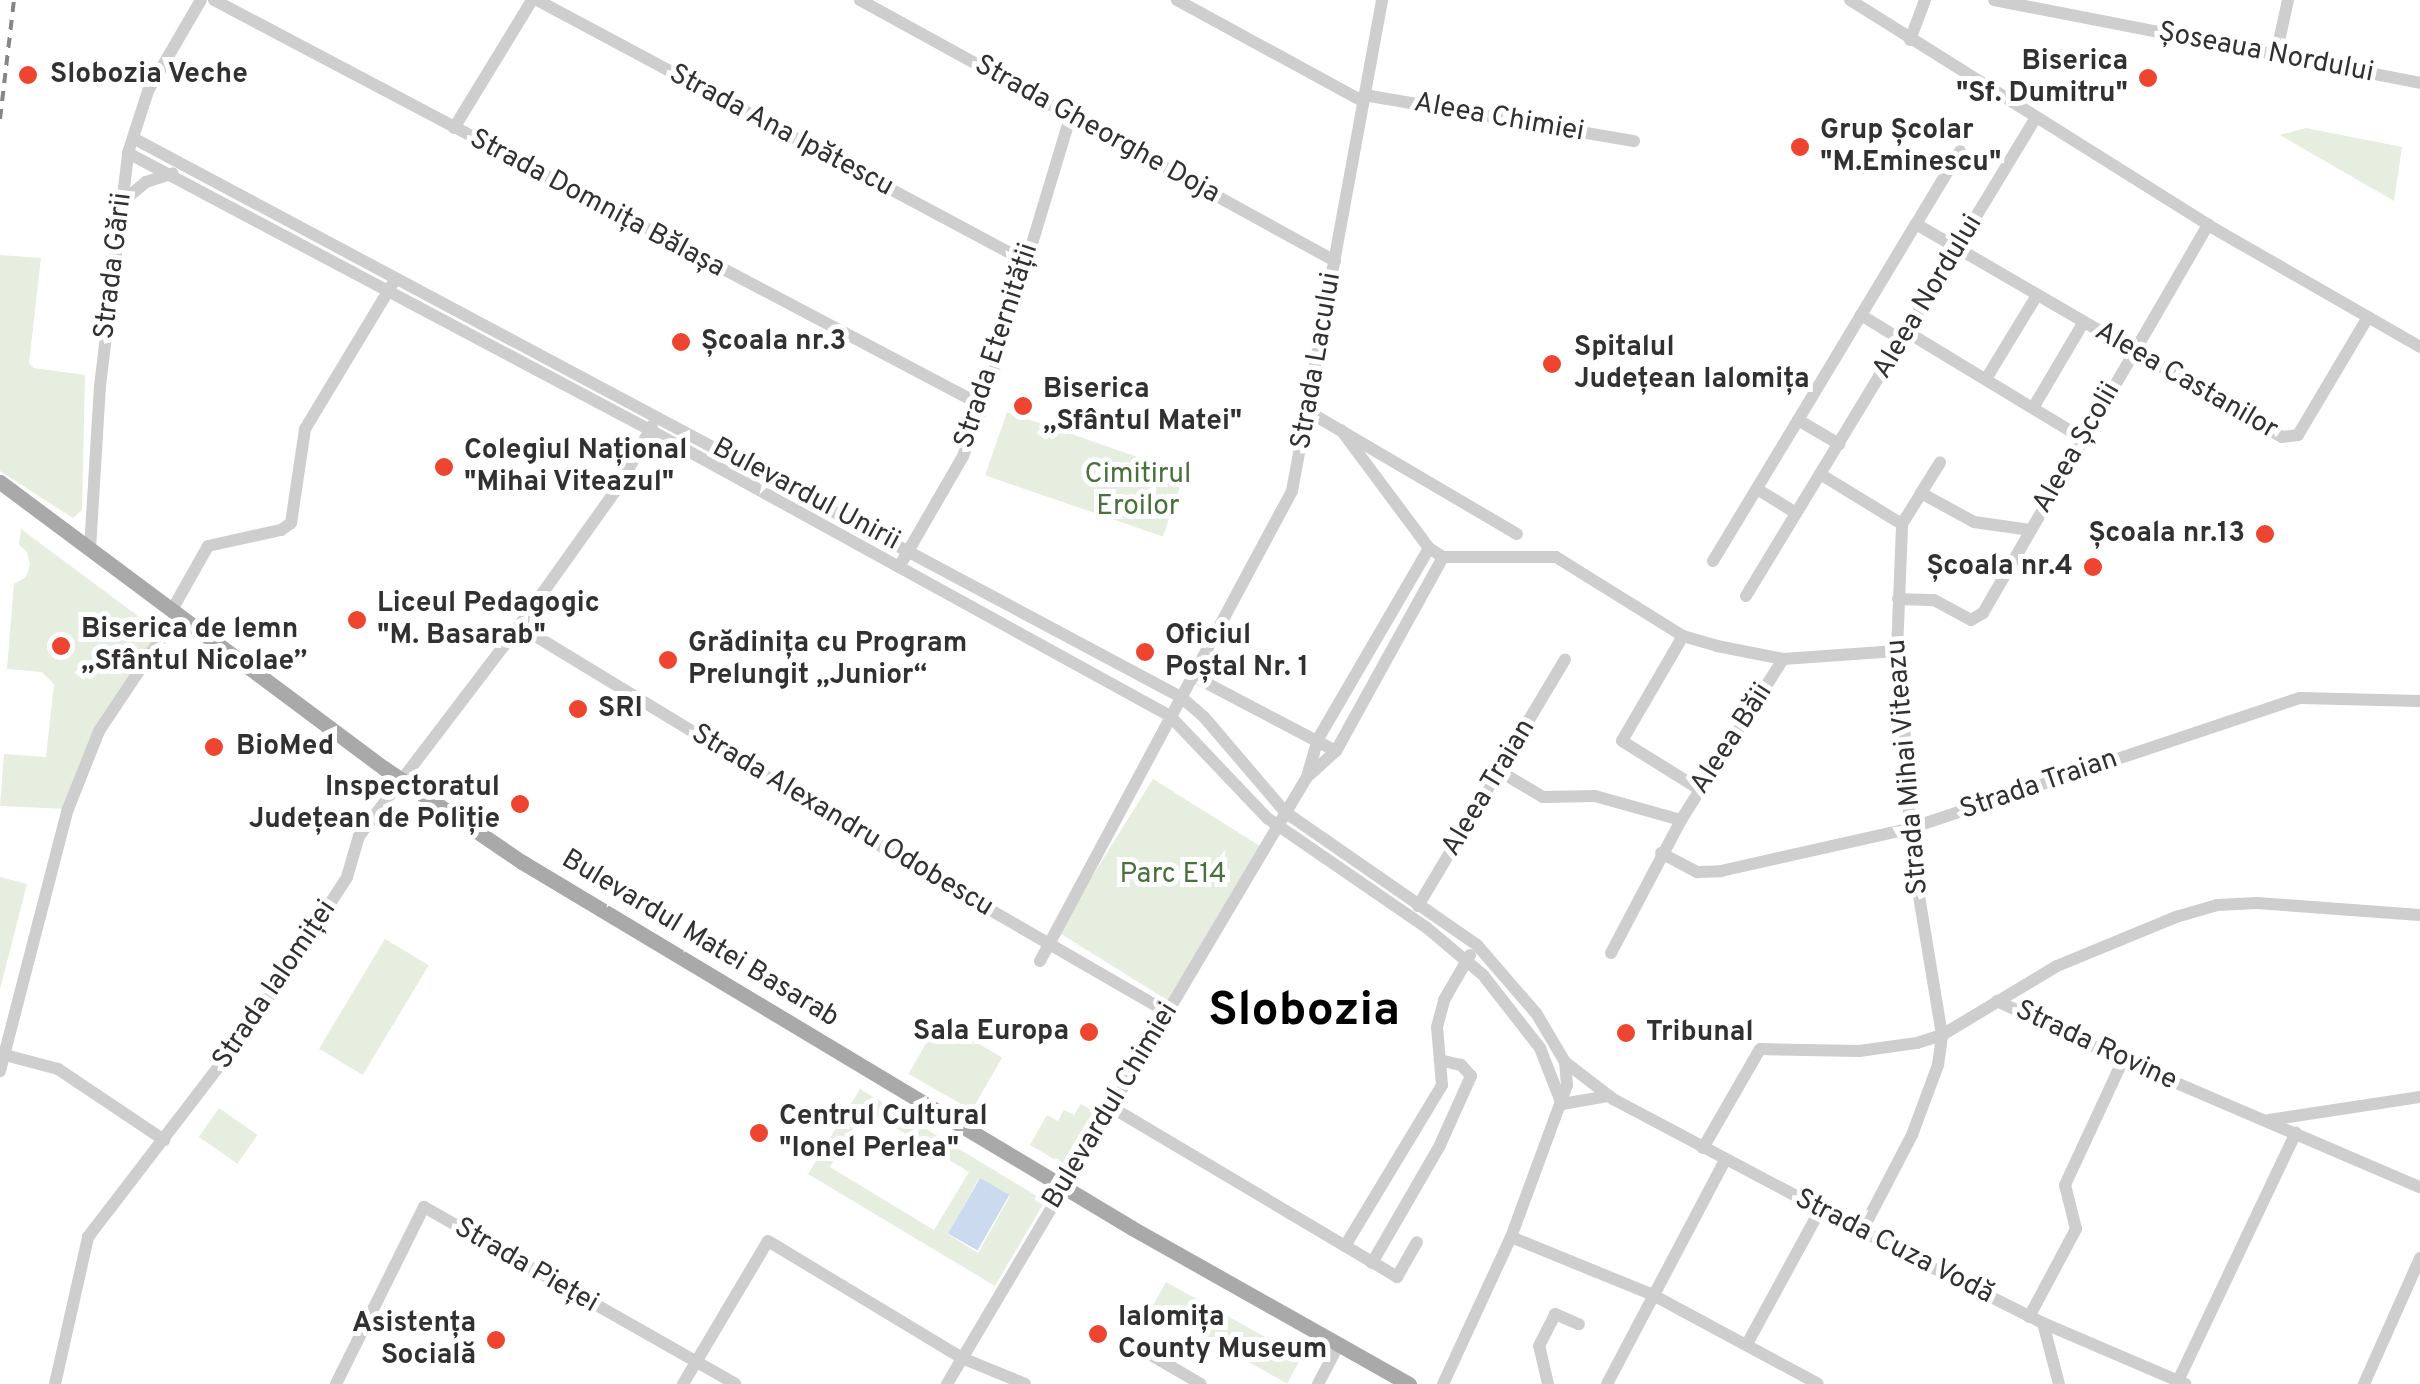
<!DOCTYPE html>
<meta charset="utf-8">
<style>
body{margin:0}
#map{position:relative;width:2420px;height:1384px;overflow:hidden;background:#fff;font-family:Overpass,sans-serif}
div>[style]{position:absolute}
[style*='--x']{left:calc(var(--x)*1px);top:calc(var(--y)*1px);width:calc(var(--w)*1px);rotate:calc(var(--a)*1deg)}
.green>*{inset:0;background:#e5eedf;transform-origin:0 0}
.water>*{inset:0;background:#cbdaee;transform-origin:0 0}
.minor>*{height:12px;margin:-6px;padding:0 6px;transform-origin:6px;border-radius:6px;background:#cecece}
.major>*{height:15px;margin:-7.5px;padding:0 7.5px;transform-origin:7.5px;border-radius:7.5px;background:#a9a9a9}
.rail>*{height:4px;margin-top:-2px;transform-origin:0;background:repeating-linear-gradient(90deg,#868686 0 10px,transparent 0 18px)}
.dots>*{width:28px;height:28px;translate:-50% -50%;box-sizing:border-box;border:5px solid #fff;border-radius:50%}
span{translate:-50% -50%;white-space:nowrap;text-align:center;line-height:1.15;-webkit-text-stroke:10px #fff;paint-order:stroke}
.street-label{font-size:28px;color:#313131}
.poi-label{font-size:28px;color:#313131;font-weight:700}
.right{translate:-100% -50%;text-align:right}
.left{translate:0 -50%;text-align:left}
.park-label{font-size:28px;color:#4a703c}
.town-label{font-size:48px;color:#000;font-weight:700}
</style>
<div id="map">
<div class="green">
<div style="clip-path:polygon(2306px 128px,2402px 147px,2394px 201px,2280px 135px)"></div>
<div style="clip-path:polygon(0 255px,41px 258px,29px 363px,34px 368px,85px 375px,82px 510px,73px 518px,0 471px)"></div>
<div style="left:1007px;top:412px;width:188px;height:67px;rotate:19deg"></div>
<div style="clip-path:polygon(21px 529px,162px 634px,117px 699px,68px 809px,0 806px,4px 754px,46px 757px,54px 684px,42px 672px,7px 669px,14px 584px,26px 577px,30px 565px,27px 552px,19px 545px)"></div>
<div style="left:1153px;top:779px;width:130px;height:180px;rotate:32deg"></div>
<div style="clip-path:polygon(0 877px,27px 884px,0 989px)"></div>
<div style="left:385px;top:939px;width:51px;height:128px;rotate:31deg"></div>
<div style="left:939px;top:1021px;width:73px;height:61px;rotate:30deg"></div>
<div style="clip-path:polygon(evenodd,860px 1089px,1045px 1201px,995px 1286px,808px 1174px,860px 1089px,864px 1109px,969px 1172px,934px 1230px,830px 1167px,864px 1109px,860px 1089px,979px 1178px,1010px 1196px,978px 1253px,948px 1234px,979px 1178px)"></div>
<div style="clip-path:polygon(1081px 1104px,1104px 1118px,1073px 1170px,1030px 1145px,1047px 1115px,1058px 1121px,1064px 1110px,1074px 1115px)"></div>
<div style="left:219px;top:1108px;width:47px;height:35px;rotate:35deg"></div>
<div style="left:1166px;top:1282px;width:155px;height:30px;rotate:29deg"></div>
</div>
<div class="water">
<div style="left:980px;top:1178px;width:34px;height:64px;rotate:30deg"></div>
</div>
<div class="minor">
<div style="--x:214;--y:0;--w:870;--a:27.83"></div>
<div style="--x:537;--y:0;--w:553;--a:28.14"></div>
<div style="--x:860;--y:0;--w:542;--a:28.79"></div>
<div style="--x:1177;--y:0;--w:211;--a:28.6"></div>
<div style="--x:1850;--y:0;--w:423;--a:32.1"></div>
<div style="--x:2208;--y:225;--w:245;--a:29.9"></div>
<div style="--x:1994;--y:0;--w:434;--a:11"></div>
<div style="--x:1910;--y:40;--w:43;--a:-69.4"></div>
<div style="--x:2276;--y:55;--w:56;--a:-77.7"></div>
<div style="--x:1364;--y:95;--w:274;--a:9.7"></div>
<div style="--x:454;--y:128;--w:150;--a:-58.6"></div>
<div style="--x:133;--y:138;--w:1188;--a:28.08"></div>
<div style="--x:1181;--y:697;--w:30;--a:41"></div>
<div style="--x:1204;--y:717;--w:125;--a:49.5"></div>
<div style="--x:1285;--y:812;--w:234;--a:34.7"></div>
<div style="--x:1477;--y:945;--w:90;--a:49.1"></div>
<div style="--x:1536;--y:1013;--w:57;--a:59.4"></div>
<div style="--x:1565;--y:1062;--w:23;--a:85"></div>
<div style="--x:1567;--y:1085;--w:162;--a:110.2"></div>
<div style="--x:1511;--y:1237;--w:162;--a:114.8"></div>
<div style="--x:128;--y:153;--w:591;--a:27.95"></div>
<div style="--x:650;--y:430;--w:593;--a:28.81"></div>
<div style="--x:1170;--y:716;--w:141;--a:46.4"></div>
<div style="--x:1267;--y:818;--w:194;--a:34.5"></div>
<div style="--x:1427;--y:928;--w:73;--a:40"></div>
<div style="--x:1483;--y:975;--w:93;--a:52"></div>
<div style="--x:1540;--y:1048;--w:58;--a:68.7"></div>
<div style="--x:122;--y:202;--w:31;--a:-40"></div>
<div style="--x:146;--y:182;--w:28;--a:-18"></div>
<div style="--x:1916;--y:224;--w:85;--a:-58.9"></div>
<div style="--x:1861;--y:315;--w:48;--a:31.4"></div>
<div style="--x:1907;--y:332;--w:205;--a:31.2"></div>
<div style="--x:1986;--y:379;--w:98;--a:-58.7"></div>
<div style="--x:2033;--y:408;--w:99;--a:-59.5"></div>
<div style="--x:1309;--y:412;--w:241;--a:30.4"></div>
<div style="--x:1798;--y:420;--w:229;--a:-59"></div>
<div style="--x:1916;--y:224;--w:423;--a:30.2"></div>
<div style="--x:2282;--y:437;--w:16;--a:-7"></div>
<div style="--x:2298;--y:435;--w:135;--a:-59.3"></div>
<div style="--x:1341;--y:430;--w:147;--a:53.3"></div>
<div style="--x:1429;--y:548;--w:17;--a:33"></div>
<div style="--x:1443;--y:557;--w:113;--a:0"></div>
<div style="--x:1556;--y:557;--w:150;--a:31.9"></div>
<div style="--x:1683;--y:636;--w:35;--a:16"></div>
<div style="--x:1717;--y:646;--w:67;--a:11.1"></div>
<div style="--x:1783;--y:659;--w:114;--a:-4"></div>
<div style="--x:1820;--y:474;--w:96;--a:31.4"></div>
<div style="--x:1757;--y:489;--w:46;--a:31.6"></div>
<div style="--x:1921;--y:493;--w:36;--a:-58"></div>
<div style="--x:90;--y:549;--w:163;--a:-86.5"></div>
<div style="--x:100;--y:386;--w:235;--a:-83.1"></div>
<div style="--x:128;--y:153;--w:65;--a:-72.1"></div>
<div style="--x:148;--y:91;--w:105;--a:-59.8"></div>
<div style="--x:1713;--y:561;--w:165;--a:-58.9"></div>
<div style="--x:1798;--y:420;--w:48;--a:30.3"></div>
<div style="--x:899;--y:567;--w:128;--a:-60"></div>
<div style="--x:963;--y:456;--w:54;--a:-68.2"></div>
<div style="--x:983;--y:406;--w:305;--a:-73.2"></div>
<div style="--x:1746;--y:596;--w:558;--a:-58.79"></div>
<div style="--x:1898;--y:599;--w:36;--a:2"></div>
<div style="--x:1934;--y:600;--w:42;--a:28.4"></div>
<div style="--x:1971;--y:620;--w:14;--a:-30"></div>
<div style="--x:1983;--y:613;--w:449;--a:-59.9"></div>
<div style="--x:172;--y:610;--w:73;--a:-60.6"></div>
<div style="--x:208;--y:546;--w:75;--a:-12.4"></div>
<div style="--x:281;--y:530;--w:12;--a:-35"></div>
<div style="--x:291;--y:523;--w:95;--a:-81.5"></div>
<div style="--x:305;--y:429;--w:170;--a:-58.9"></div>
<div style="--x:519;--y:626;--w:456;--a:31.3"></div>
<div style="--x:909;--y:863;--w:298;--a:30"></div>
<div style="--x:1683;--y:636;--w:121;--a:120.2"></div>
<div style="--x:1622;--y:741;--w:91;--a:31.9"></div>
<div style="--x:1193;--y:676;--w:161;--a:27.7"></div>
<div style="--x:1499;--y:771;--w:51;--a:30.6"></div>
<div style="--x:1543;--y:797;--w:52;--a:-1.1"></div>
<div style="--x:1595;--y:796;--w:89;--a:15.6"></div>
<div style="--x:1307;--y:777;--w:39;--a:-42"></div>
<div style="--x:1336;--y:751;--w:222;--a:-61.1"></div>
<div style="--x:1661;--y:853;--w:41;--a:27.8"></div>
<div style="--x:1697;--y:872;--w:24;--a:-2"></div>
<div style="--x:1721;--y:871;--w:192;--a:-12.7"></div>
<div style="--x:1908;--y:829;--w:413;--a:-18.5"></div>
<div style="--x:2300;--y:698;--w:120;--a:1.4"></div>
<div style="--x:1418;--y:906;--w:287;--a:-59.2"></div>
<div style="--x:1611;--y:953;--w:150;--a:-62.2"></div>
<div style="--x:1681;--y:820;--w:191;--a:-57.6"></div>
<div style="--x:1040;--y:961;--w:533;--a:-61.8"></div>
<div style="--x:1292;--y:491;--w:499;--a:-79.6"></div>
<div style="--x:1997;--y:1001;--w:139;--a:25.1"></div>
<div style="--x:2123;--y:1060;--w:323;--a:23.2"></div>
<div style="--x:5;--y:1055;--w:55;--a:14.8"></div>
<div style="--x:58;--y:1069;--w:128;--a:33.8"></div>
<div style="--x:1565;--y:1062;--w:61;--a:37.6"></div>
<div style="--x:1613;--y:1099;--w:355;--a:27.9"></div>
<div style="--x:1927;--y:1265;--w:130;--a:26.6"></div>
<div style="--x:2043;--y:1323;--w:155;--a:23.2"></div>
<div style="--x:0;--y:1071;--w:271;--a:-75.5"></div>
<div style="--x:68;--y:809;--w:84;--a:-68.3"></div>
<div style="--x:99;--y:731;--w:141;--a:-56.3"></div>
<div style="--x:1562;--y:1104;--w:48;--a:-9.7"></div>
<div style="--x:1111;--y:1107;--w:333;--a:30.7"></div>
<div style="--x:1397;--y:1277;--w:40;--a:-60.3"></div>
<div style="--x:2269;--y:1120;--w:153;--a:-8.7"></div>
<div style="--x:1703;--y:1148;--w:114;--a:-60.1"></div>
<div style="--x:1760;--y:1049;--w:99;--a:1.2"></div>
<div style="--x:1859;--y:1051;--w:59;--a:-7.9"></div>
<div style="--x:1917;--y:1043;--w:26;--a:-18"></div>
<div style="--x:1942;--y:1035;--w:134;--a:-31"></div>
<div style="--x:2057;--y:966;--w:129;--a:-22.4"></div>
<div style="--x:2176;--y:917;--w:43;--a:-16.3"></div>
<div style="--x:2217;--y:905;--w:40;--a:-2.9"></div>
<div style="--x:2257;--y:903;--w:163;--a:4.2"></div>
<div style="--x:1862;--y:1231;--w:108;--a:-62.5"></div>
<div style="--x:1912;--y:1135;--w:75;--a:-69.6"></div>
<div style="--x:1938;--y:1065;--w:30;--a:-82"></div>
<div style="--x:1942;--y:1035;--w:209;--a:-99.4"></div>
<div style="--x:1908;--y:829;--w:36;--a:-87"></div>
<div style="--x:1910;--y:793;--w:143;--a:-95.2"></div>
<div style="--x:1897;--y:651;--w:127;--a:-87.7"></div>
<div style="--x:1902;--y:524;--w:36;--a:-58"></div>
<div style="--x:1921;--y:493;--w:60;--a:28.7"></div>
<div style="--x:1974;--y:522;--w:57;--a:8.1"></div>
<div style="--x:1511;--y:1237;--w:153;--a:22.2"></div>
<div style="--x:1653;--y:1295;--w:187;--a:28.3"></div>
<div style="--x:1345;--y:1246;--w:188;--a:-58.9"></div>
<div style="--x:1442;--y:1085;--w:58;--a:-94.9"></div>
<div style="--x:1437;--y:1027;--w:28;--a:-75"></div>
<div style="--x:1444;--y:1000;--w:52;--a:-60"></div>
<div style="--x:1372;--y:1263;--w:136;--a:-60"></div>
<div style="--x:1440;--y:1145;--w:76;--a:-65.8"></div>
<div style="--x:1471;--y:1076;--w:15;--a:-132"></div>
<div style="--x:1461;--y:1065;--w:22;--a:-167"></div>
<div style="--x:2029;--y:1317;--w:100;--a:-61.9"></div>
<div style="--x:2076;--y:1229;--w:45;--a:-104"></div>
<div style="--x:2065;--y:1185;--w:138;--a:-65.1"></div>
<div style="--x:2043;--y:1323;--w:63;--a:75.3"></div>
<div style="--x:1747;--y:1344;--w:153;--a:-61.4"></div>
<div style="--x:1141;--y:1349;--w:69;--a:30.3"></div>
<div style="--x:2178;--y:1381;--w:275;--a:-64.6"></div>
<div style="--x:55;--y:1384;--w:151;--a:-77.3"></div>
<div style="--x:88;--y:1237;--w:271;--a:-52.5"></div>
<div style="--x:253;--y:1022;--w:173;--a:-57"></div>
<div style="--x:347;--y:877;--w:43;--a:-73.7"></div>
<div style="--x:359;--y:836;--w:264;--a:-52.7"></div>
<div style="--x:519;--y:626;--w:176;--a:-54.5"></div>
<div style="--x:621;--y:483;--w:65;--a:-61.5"></div>
<div style="--x:336;--y:1384;--w:198;--a:-63.6"></div>
<div style="--x:424;--y:1207;--w:358;--a:29.6"></div>
<div style="--x:683;--y:1384;--w:166;--a:-59.3"></div>
<div style="--x:768;--y:1241;--w:227;--a:31.1"></div>
<div style="--x:962;--y:1358;--w:68;--a:22.4"></div>
<div style="--x:947;--y:1384;--w:706;--a:-59.33"></div>
<div style="--x:1307;--y:777;--w:40;--a:-74"></div>
<div style="--x:1318;--y:739;--w:221;--a:-59.8"></div>
<div style="--x:1318;--y:1384;--w:43;--a:-62.2"></div>
<div style="--x:1548;--y:1384;--w:39;--a:-103"></div>
<div style="--x:1539;--y:1346;--w:36;--a:-63"></div>
<div style="--x:1555;--y:1314;--w:26;--a:23"></div>
<div style="--x:1607;--y:1384;--w:253;--a:-62.2"></div>
<div style="--x:2364;--y:1384;--w:138;--a:-66"></div>
</div>
<div class="major">
<div style="--x:0;--y:482;--w:479;--a:36.7"></div>
<div style="--x:384;--y:768;--w:167;--a:34.3"></div>
<div style="--x:522;--y:862;--w:711;--a:30.96"></div>
<div style="--x:1132;--y:1228;--w:318;--a:29.4"></div>
</div>
<div class="rail">
<div style="--x:0;--y:119;--w:120;--a:-83.3"></div>
</div>
<div class="dots">
<div style="left:28px;top:75px;background:#ed452f"></div>
<div style="left:2148px;top:78px;background:#ed452f"></div>
<div style="left:1800px;top:147px;background:#ed452f"></div>
<div style="left:681px;top:342px;background:#ed452f"></div>
<div style="left:1552px;top:364px;background:#ed452f"></div>
<div style="left:1023px;top:406px;background:#ed452f"></div>
<div style="left:444px;top:467px;background:#ed452f"></div>
<div style="left:2265px;top:534px;background:#ed452f"></div>
<div style="left:2093px;top:567px;background:#ed452f"></div>
<div style="left:357px;top:620px;background:#ed452f"></div>
<div style="left:61px;top:646px;background:#ed452f"></div>
<div style="left:1145px;top:652px;background:#ed452f"></div>
<div style="left:668px;top:660px;background:#ed452f"></div>
<div style="left:578px;top:709px;background:#ed452f"></div>
<div style="left:214px;top:747px;background:#ed452f"></div>
<div style="left:520px;top:804px;background:#ed452f"></div>
<div style="left:1089px;top:1032px;background:#ed452f"></div>
<div style="left:1626px;top:1033px;background:#ed452f"></div>
<div style="left:759px;top:1133px;background:#ed452f"></div>
<div style="left:1098px;top:1334px;background:#ed452f"></div>
<div style="left:496px;top:1340px;background:#ed452f"></div>
</div>
<div class="street-label">
<span style="left:2266px;top:53px;rotate:11deg">Șoseaua Nordului</span>
<span style="left:1499px;top:118px;rotate:10deg">Aleea Chimiei</span>
<span style="left:1097px;top:130px;rotate:29deg">Strada Gheorghe Doja</span>
<span style="left:781px;top:131px;rotate:28deg">Strada Ana Ipătescu</span>
<span style="left:597px;top:204px;rotate:28deg">Strada Domnița Bălașa</span>
<span style="left:114px;top:266px;rotate:-83deg">Strada Gării</span>
<span style="left:1928px;top:297px;rotate:-59deg">Aleea Nordului</span>
<span style="left:997px;top:346px;rotate:-72deg">Strada Eternității</span>
<span style="left:1317px;top:361px;rotate:-80deg">Strada Lacului</span>
<span style="left:2186px;top:381px;rotate:30deg">Aleea Castanilor</span>
<span style="left:2077px;top:448px;rotate:-60deg">Aleea Școlii</span>
<span style="left:806px;top:495px;rotate:28deg">Bulevardul Unirii</span>
<span style="left:1732px;top:739px;rotate:-57deg">Aleea Băii</span>
<span style="left:1908px;top:767px;rotate:-95deg">Strada Mihai Viteazu</span>
<span style="left:2039px;top:785px;rotate:-19deg">Strada Traian</span>
<span style="left:1489px;top:788px;rotate:-59deg">Aleea Traian</span>
<span style="left:842px;top:821px;rotate:31deg">Strada Alexandru Odobescu</span>
<span style="left:700px;top:939px;rotate:31deg">Bulevardul Matei Basarab</span>
<span style="left:275px;top:985px;rotate:-56deg">Strada Ialomiței</span>
<span style="left:2096px;top:1046px;rotate:25deg">Strada Rovine</span>
<span style="left:1111px;top:1106px;rotate:-59deg">Bulevardul Chimiei</span>
<span style="left:1894px;top:1247px;rotate:27deg">Strada Cuza Vodă</span>
<span style="left:526px;top:1266px;rotate:30deg">Strada Pieței</span>
</div>
<div class="poi-label">
<span class="right" style="left:2128px;top:78px">Biserica<br>"Sf. Dumitru"</span>
<span class="left" style="left:50px;top:75px">Slobozia Veche</span>
<span class="left" style="left:1820px;top:147px">Grup Școlar<br>"M.Eminescu"</span>
<span class="left" style="left:701px;top:342px">Școala nr.3</span>
<span class="left" style="left:1574px;top:364px">Spitalul<br>Județean Ialomița</span>
<span class="left" style="left:1043px;top:406px">Biserica<br>„Sfântul Matei"</span>
<span class="left" style="left:464px;top:467px">Colegiul Național<br>"Mihai Viteazul"</span>
<span class="right" style="left:2245px;top:534px">Școala nr.13</span>
<span class="right" style="left:2073px;top:567px">Școala nr.4</span>
<span class="left" style="left:377px;top:620px">Liceul Pedagogic<br>"M. Basarab"</span>
<span class="left" style="left:81px;top:646px">Biserica de lemn<br>„Sfântul Nicolae”</span>
<span class="left" style="left:1165px;top:652px">Oficiul<br>Poștal Nr. 1</span>
<span class="left" style="left:688px;top:660px">Grădinița cu Program<br>Prelungit „Junior“</span>
<span class="left" style="left:598px;top:709px">SRI</span>
<span class="left" style="left:236px;top:747px">BioMed</span>
<span class="right" style="left:500px;top:804px">Inspectoratul<br>Județean de Poliție</span>
<span class="right" style="left:1069px;top:1032px">Sala Europa</span>
<span class="left" style="left:1646px;top:1033px">Tribunal</span>
<span class="left" style="left:779px;top:1133px">Centrul Cultural<br>"Ionel Perlea"</span>
<span class="left" style="left:1118px;top:1334px">Ialomița<br>County Museum</span>
<span class="right" style="left:476px;top:1340px">Asistența<br>Socială</span>
</div>
<div class="park-label">
<span style="left:1138px;top:491px">Cimitirul<br>Eroilor</span>
<span style="left:1173px;top:875px">Parc E14</span>
</div>
<div class="town-label">
<span style="left:1304px;top:1013px">Slobozia</span>
</div>
</div>
